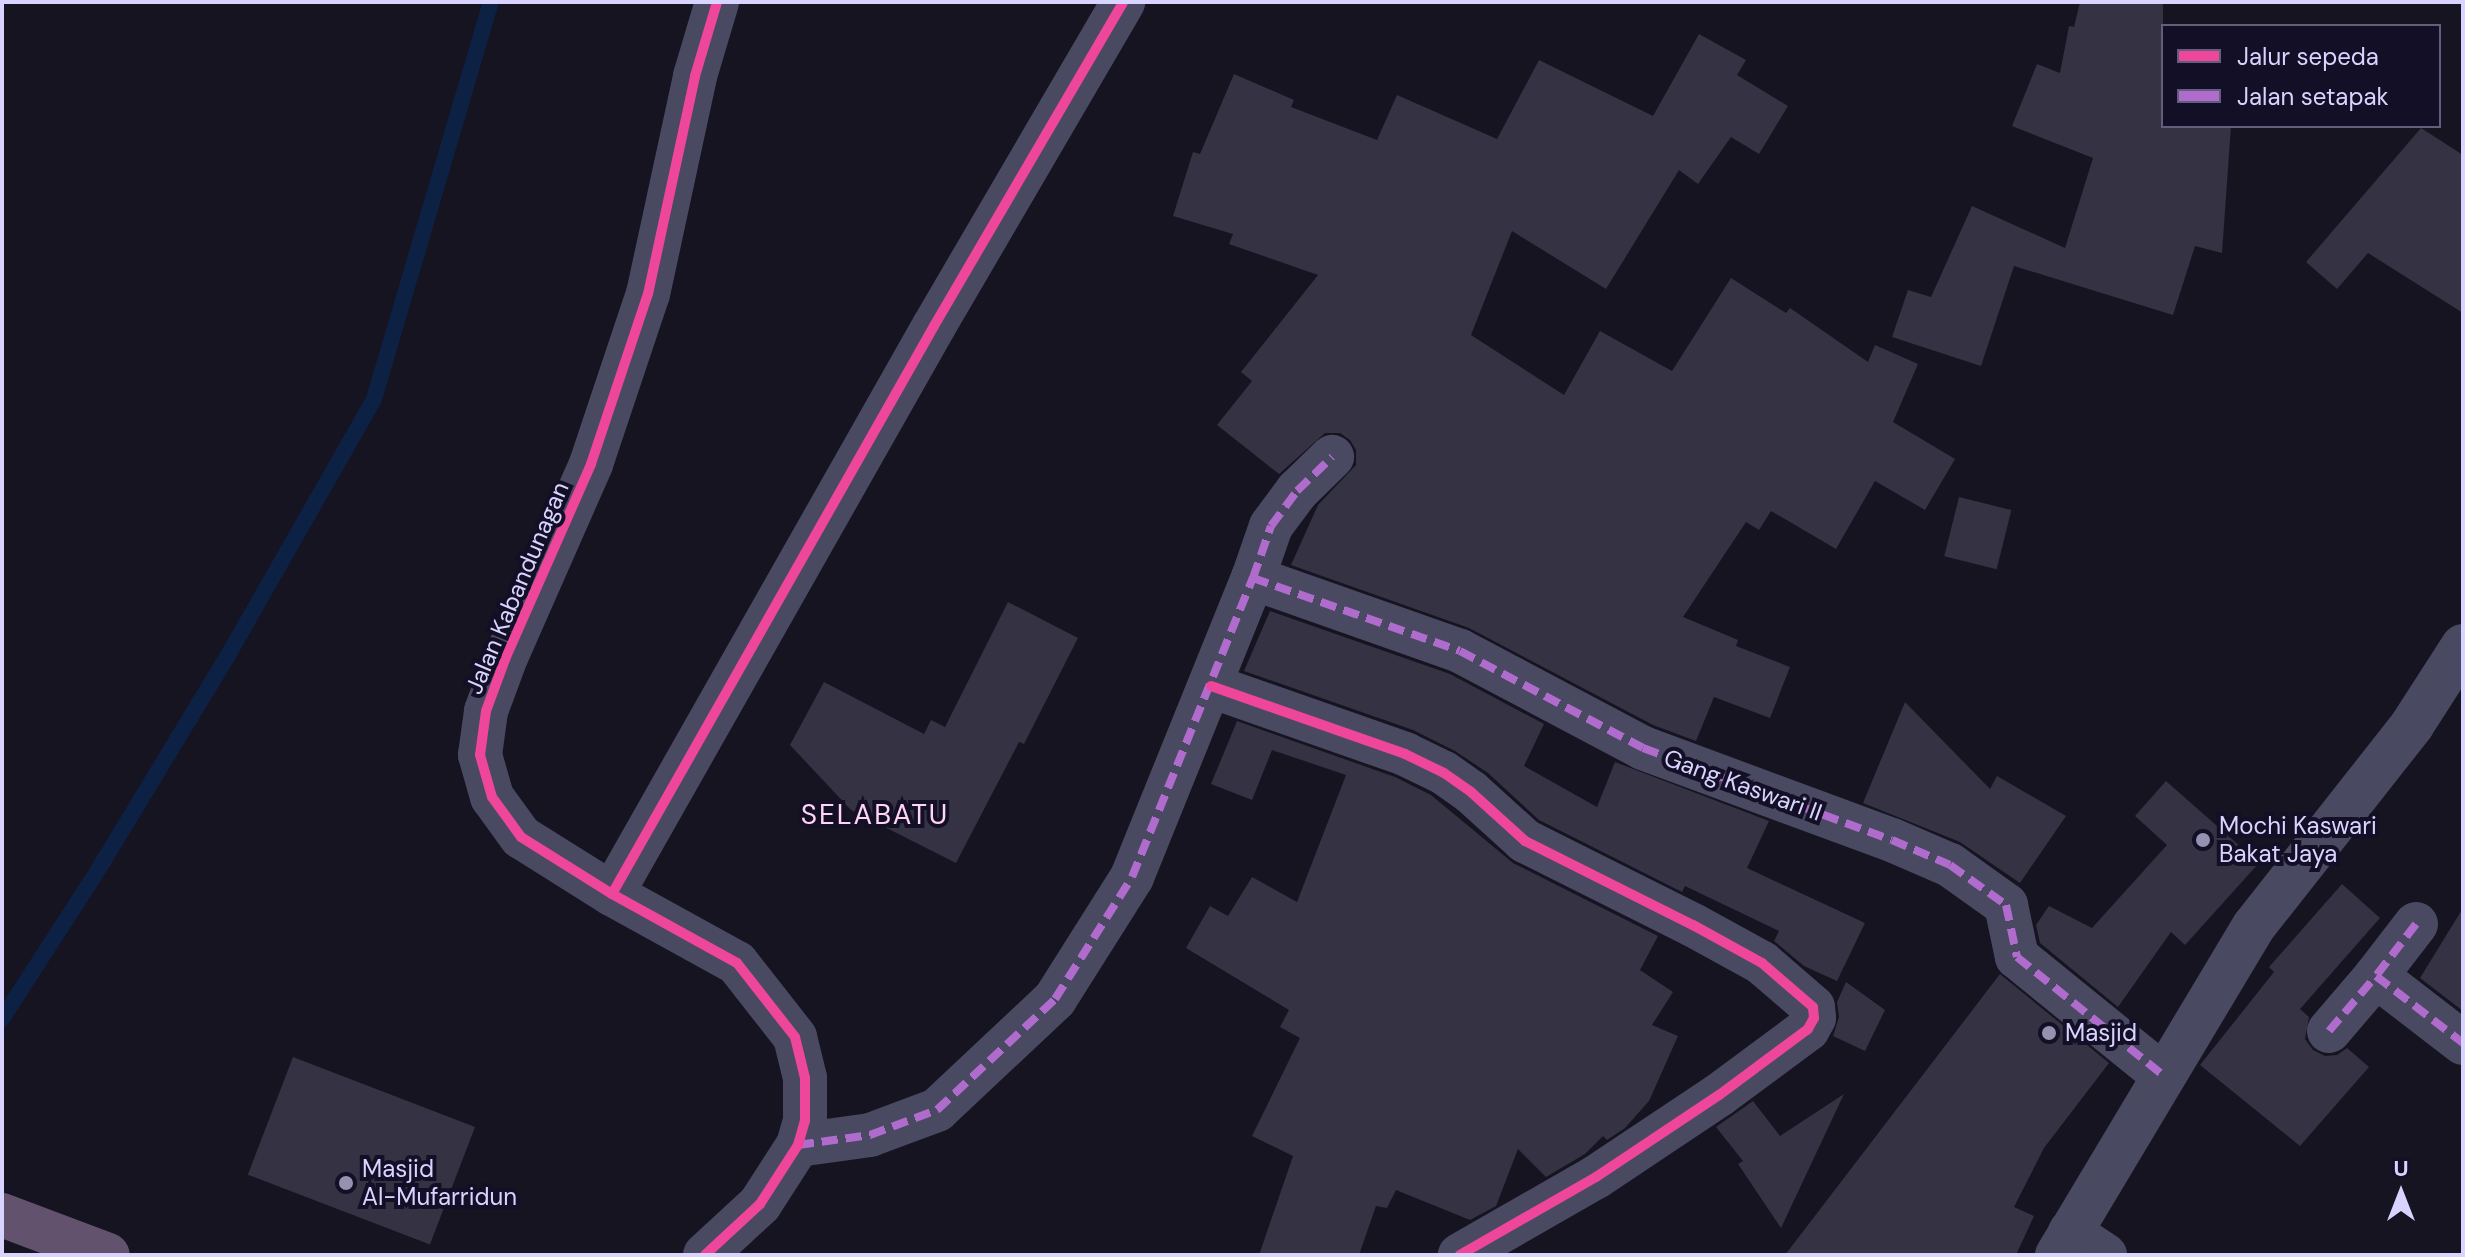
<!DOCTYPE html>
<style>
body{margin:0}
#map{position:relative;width:2465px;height:1257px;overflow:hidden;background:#161421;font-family:"DM Sans",sans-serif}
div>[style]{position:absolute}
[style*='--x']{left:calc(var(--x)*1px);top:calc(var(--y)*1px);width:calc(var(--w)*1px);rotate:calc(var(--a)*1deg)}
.stream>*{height:16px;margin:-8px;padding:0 8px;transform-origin:8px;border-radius:8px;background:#0d2144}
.building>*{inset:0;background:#343243;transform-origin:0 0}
.minor>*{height:44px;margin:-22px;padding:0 22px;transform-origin:22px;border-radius:22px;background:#4a4962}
.trunk>*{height:44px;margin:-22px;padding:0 22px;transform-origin:22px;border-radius:22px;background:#62526e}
.quiet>*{height:8px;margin-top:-4px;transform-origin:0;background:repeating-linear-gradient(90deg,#b06ccc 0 16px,transparent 0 24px)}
.cycleway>*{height:10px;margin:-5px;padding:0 5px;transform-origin:5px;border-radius:5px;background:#ed469a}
.dots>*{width:22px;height:22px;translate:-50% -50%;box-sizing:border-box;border:4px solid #130f26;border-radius:50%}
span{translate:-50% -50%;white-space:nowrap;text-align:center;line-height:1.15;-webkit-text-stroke:8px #130f26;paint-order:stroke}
.street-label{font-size:24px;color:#d9d4ff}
.poi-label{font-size:24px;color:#d9d4ff}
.left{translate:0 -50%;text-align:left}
.quarter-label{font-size:28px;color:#ffd6f0;letter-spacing:2px}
.frame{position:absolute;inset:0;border:4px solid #d9d4ff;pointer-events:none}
.legend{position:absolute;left:2161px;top:24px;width:280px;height:104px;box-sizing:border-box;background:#130f26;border:2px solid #625e7d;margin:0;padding:10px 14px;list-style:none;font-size:24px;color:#d9d4ff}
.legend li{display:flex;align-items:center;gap:16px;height:40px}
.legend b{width:40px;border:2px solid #625e7d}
.north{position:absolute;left:2361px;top:1153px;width:80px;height:80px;-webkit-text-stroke:6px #130f26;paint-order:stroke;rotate:0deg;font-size:22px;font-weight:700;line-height:32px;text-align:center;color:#d9d4ff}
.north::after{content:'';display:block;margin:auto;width:28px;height:36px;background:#d9d4ff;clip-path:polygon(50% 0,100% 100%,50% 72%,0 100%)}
</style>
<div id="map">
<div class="stream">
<div style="--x:2;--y:1019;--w:177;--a:-57.2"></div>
<div style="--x:98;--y:870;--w:249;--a:-58.8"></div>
<div style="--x:227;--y:657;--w:297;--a:-60.3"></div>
<div style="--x:374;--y:399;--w:414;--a:-73.6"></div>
</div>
<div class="building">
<div style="clip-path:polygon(2080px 2px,2163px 2px,2163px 126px,2231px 126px,2222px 253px,2195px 246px,2173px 315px,2014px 266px,1981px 366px,1892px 337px,1908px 290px,1931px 297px,1972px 206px,2065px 248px,2093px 158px,2012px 126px,2037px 64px,2060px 73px,2069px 26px,2074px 27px)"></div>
<div style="clip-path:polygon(1699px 34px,1746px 60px,1737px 75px,1788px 106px,1759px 154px,1731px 137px,1698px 184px,1679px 170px,1606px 289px,1512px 231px,1471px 335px,1564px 395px,1600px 331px,1672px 371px,1731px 278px,1786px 313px,1790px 308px,1868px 362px,1875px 345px,1918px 364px,1893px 422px,1955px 459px,1925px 510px,1875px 481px,1836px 549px,1771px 511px,1759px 530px,1746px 522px,1683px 617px,1738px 640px,1736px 646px,1790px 667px,1770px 718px,1714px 697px,1696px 741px,1653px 725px,1469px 628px,1291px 565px,1318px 505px,1356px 465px,1356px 450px,1350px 440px,1340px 433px,1325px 433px,1279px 474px,1217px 425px,1252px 381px,1241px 372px,1318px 275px,1229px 244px,1233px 234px,1173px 216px,1193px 152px,1200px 154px,1234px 74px,1294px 100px,1291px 107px,1377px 140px,1397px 95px,1497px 139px,1539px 60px,1653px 116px)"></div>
<div style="clip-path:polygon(2421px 128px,2463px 155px,2463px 313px,2368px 253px,2337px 289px,2306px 262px)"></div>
<div style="left:1959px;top:497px;width:54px;height:61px;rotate:14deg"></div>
<div style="clip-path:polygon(1008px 602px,1078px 638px,1024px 744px,1019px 742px,956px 863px,851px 810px,790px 745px,824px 682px,924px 734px,931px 720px,945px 727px)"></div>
<div style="clip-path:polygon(1270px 611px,1450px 674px,1544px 724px,1524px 766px,1597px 807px,1615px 762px,1769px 821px,1747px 868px,1865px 923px,1837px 981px,1804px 966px,1774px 941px,1779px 931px,1685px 886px,1682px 892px,1539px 820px,1488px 773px,1455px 751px,1413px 730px,1244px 671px)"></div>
<div style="clip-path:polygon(1905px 702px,1990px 789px,1997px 776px,2066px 816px,2020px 883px,1960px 842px,1863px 803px)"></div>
<div style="clip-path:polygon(1237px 721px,1395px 777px,1431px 795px,1513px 863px,1658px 936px,1640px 970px,1673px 992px,1652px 1025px,1678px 1036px,1649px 1101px,1625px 1128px,1607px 1140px,1603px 1136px,1585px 1154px,1546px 1177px,1518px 1149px,1496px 1206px,1470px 1220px,1396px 1190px,1387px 1208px,1376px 1206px,1359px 1255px,1259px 1255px,1293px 1156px,1252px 1136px,1300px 1038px,1280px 1027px,1289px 1010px,1186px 948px,1210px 906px,1228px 916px,1252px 877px,1297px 902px,1346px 775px,1272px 750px,1252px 800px,1211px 784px)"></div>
<div style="clip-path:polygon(2166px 781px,2259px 863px,2185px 945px,2171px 932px,2118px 1007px,2040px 943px,2036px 925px,2049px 906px,2092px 928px,2167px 845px,2135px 816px)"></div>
<div style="clip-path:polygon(2342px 884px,2380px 918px,2300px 1009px,2309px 1017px,2305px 1039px,2313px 1050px,2325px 1056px,2337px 1055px,2347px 1048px,2369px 1067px,2300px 1146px,2200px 1065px,2274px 972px,2269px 967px)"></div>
<div style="clip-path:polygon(2463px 908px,2463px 1011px,2420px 978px)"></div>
<div style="clip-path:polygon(2000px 974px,2109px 1063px,2044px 1148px,2014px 1207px,2034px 1216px,2016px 1255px,1785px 1255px)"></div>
<div style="clip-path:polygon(1846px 982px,1885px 1010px,1865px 1051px,1833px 1036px,1839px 1017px,1837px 1002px)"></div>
<div style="left:293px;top:1057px;width:195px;height:126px;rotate:21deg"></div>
<div style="clip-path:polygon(1844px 1094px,1781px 1228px,1738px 1164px,1743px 1161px,1716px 1127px,1753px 1101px,1780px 1136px)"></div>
</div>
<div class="minor">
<div style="--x:1253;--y:578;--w:219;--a:19.4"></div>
<div style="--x:1460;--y:651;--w:207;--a:27.9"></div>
<div style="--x:1643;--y:748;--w:265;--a:20.3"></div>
<div style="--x:1892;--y:840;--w:63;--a:23.3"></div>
<div style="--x:1950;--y:865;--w:69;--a:35.5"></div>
<div style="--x:2006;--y:905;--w:53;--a:78.1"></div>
<div style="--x:2017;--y:957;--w:189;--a:39"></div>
<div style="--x:1211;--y:686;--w:206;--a:19.3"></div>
<div style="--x:1405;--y:754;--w:43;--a:26"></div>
<div style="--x:1444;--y:773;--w:33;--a:35"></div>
<div style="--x:1471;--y:792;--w:73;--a:42.2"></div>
<div style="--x:1525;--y:841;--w:188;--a:26.6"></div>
<div style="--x:1693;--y:925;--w:79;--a:28.8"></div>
<div style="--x:1762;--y:963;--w:67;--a:40.8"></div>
<div style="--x:1813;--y:1007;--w:11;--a:85"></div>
<div style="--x:1814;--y:1018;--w:13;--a:119"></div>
<div style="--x:1808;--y:1029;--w:111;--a:143.4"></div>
<div style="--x:1719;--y:1095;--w:148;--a:146.3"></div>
<div style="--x:1596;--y:1177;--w:157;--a:150.2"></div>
<div style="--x:612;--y:894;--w:653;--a:-60.45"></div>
<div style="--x:934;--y:326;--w:375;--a:-59.7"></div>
<div style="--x:2416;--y:924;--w:66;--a:127.6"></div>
<div style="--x:2376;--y:976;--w:110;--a:37.6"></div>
<div style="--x:2329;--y:1031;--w:72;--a:-49.5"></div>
<div style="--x:798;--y:1145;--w:73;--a:-7.9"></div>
<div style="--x:870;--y:1135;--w:72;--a:-20.5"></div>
<div style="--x:937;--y:1110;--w:162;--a:-43.2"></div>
<div style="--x:1055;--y:999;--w:144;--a:-57.7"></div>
<div style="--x:1132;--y:877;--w:323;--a:-68"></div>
<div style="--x:1253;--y:578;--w:55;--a:-70.9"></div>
<div style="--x:1271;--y:526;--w:44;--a:-53.4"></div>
<div style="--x:1297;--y:491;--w:49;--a:-44.2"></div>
<div style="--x:2070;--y:1232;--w:42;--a:33.3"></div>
<div style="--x:705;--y:1255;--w:75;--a:-42.8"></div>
<div style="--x:760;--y:1204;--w:70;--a:-57.2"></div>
<div style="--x:798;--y:1145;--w:25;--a:-74"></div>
<div style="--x:805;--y:1121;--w:43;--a:-90"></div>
<div style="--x:805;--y:1078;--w:42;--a:-103.7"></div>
<div style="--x:795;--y:1037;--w:94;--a:-128.1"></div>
<div style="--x:737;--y:963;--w:143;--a:-151.1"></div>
<div style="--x:612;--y:894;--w:107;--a:-147.9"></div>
<div style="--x:521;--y:837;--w:49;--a:-125.9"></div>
<div style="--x:492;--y:797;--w:44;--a:-105.9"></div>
<div style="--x:480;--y:755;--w:44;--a:-82.2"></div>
<div style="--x:486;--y:711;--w:58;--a:-69.7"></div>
<div style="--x:506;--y:657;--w:211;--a:-66.2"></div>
<div style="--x:591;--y:464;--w:179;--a:-71.5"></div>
<div style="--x:648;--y:294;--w:223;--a:-77.8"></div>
<div style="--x:695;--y:76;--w:77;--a:-73.4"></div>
<div style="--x:2057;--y:1255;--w:383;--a:-59.1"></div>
<div style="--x:2254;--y:926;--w:256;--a:-51.8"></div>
<div style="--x:2412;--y:725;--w:94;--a:-57.2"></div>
</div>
<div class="trunk">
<div style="--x:2;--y:1215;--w:113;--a:20.7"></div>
</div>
<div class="quiet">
<div style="--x:1253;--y:578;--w:219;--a:19.4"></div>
<div style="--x:1460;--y:651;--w:207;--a:27.9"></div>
<div style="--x:1643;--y:748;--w:265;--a:20.3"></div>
<div style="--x:1892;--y:840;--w:63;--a:23.3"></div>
<div style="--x:1950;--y:865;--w:69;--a:35.5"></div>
<div style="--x:2006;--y:905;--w:53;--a:78.1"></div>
<div style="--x:2017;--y:957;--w:189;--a:39"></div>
<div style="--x:2416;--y:924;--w:66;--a:127.6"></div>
<div style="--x:2376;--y:976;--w:110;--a:37.6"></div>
<div style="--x:2329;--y:1031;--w:72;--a:-49.5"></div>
<div style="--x:798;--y:1145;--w:73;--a:-7.9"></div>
<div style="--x:870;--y:1135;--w:72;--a:-20.5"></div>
<div style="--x:937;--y:1110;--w:162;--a:-43.2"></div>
<div style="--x:1055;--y:999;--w:144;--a:-57.7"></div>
<div style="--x:1132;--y:877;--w:323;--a:-68"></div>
<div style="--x:1253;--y:578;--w:55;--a:-70.9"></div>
<div style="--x:1271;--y:526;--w:44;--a:-53.4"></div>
<div style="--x:1297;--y:491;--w:49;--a:-44.2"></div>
</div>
<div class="cycleway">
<div style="--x:1211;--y:686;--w:206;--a:19.3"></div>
<div style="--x:1405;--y:754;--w:43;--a:26"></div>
<div style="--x:1444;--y:773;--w:33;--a:35"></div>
<div style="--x:1471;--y:792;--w:73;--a:42.2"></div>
<div style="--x:1525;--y:841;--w:188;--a:26.6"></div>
<div style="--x:1693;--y:925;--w:79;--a:28.8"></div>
<div style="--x:1762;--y:963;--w:67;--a:40.8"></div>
<div style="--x:1813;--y:1007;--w:11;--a:85"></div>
<div style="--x:1814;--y:1018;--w:13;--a:119"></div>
<div style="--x:1808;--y:1029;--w:111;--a:143.4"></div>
<div style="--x:1719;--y:1095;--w:148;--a:146.3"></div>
<div style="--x:1596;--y:1177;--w:157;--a:150.2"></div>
<div style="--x:612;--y:894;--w:653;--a:-60.45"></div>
<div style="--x:934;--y:326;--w:375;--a:-59.7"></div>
<div style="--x:705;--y:1255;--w:75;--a:-42.8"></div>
<div style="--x:760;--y:1204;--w:70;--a:-57.2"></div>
<div style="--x:798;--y:1145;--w:25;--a:-74"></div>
<div style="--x:805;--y:1121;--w:43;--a:-90"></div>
<div style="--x:805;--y:1078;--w:42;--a:-103.7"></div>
<div style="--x:795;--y:1037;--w:94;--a:-128.1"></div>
<div style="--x:737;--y:963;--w:143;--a:-151.1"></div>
<div style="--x:612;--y:894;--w:107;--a:-147.9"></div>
<div style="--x:521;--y:837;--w:49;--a:-125.9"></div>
<div style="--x:492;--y:797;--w:44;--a:-105.9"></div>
<div style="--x:480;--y:755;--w:44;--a:-82.2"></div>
<div style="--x:486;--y:711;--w:58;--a:-69.7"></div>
<div style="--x:506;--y:657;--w:211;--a:-66.2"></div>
<div style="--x:591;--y:464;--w:179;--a:-71.5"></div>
<div style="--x:648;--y:294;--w:223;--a:-77.8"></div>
<div style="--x:695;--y:76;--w:77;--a:-73.4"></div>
</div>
<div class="dots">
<div style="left:2203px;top:840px;background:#9591b1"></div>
<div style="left:2049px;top:1033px;background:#9591b1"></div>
<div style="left:346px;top:1183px;background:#9591b1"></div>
</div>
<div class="street-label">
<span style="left:517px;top:588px;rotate:-67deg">Jalan Kabandunagan</span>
<span style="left:1743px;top:785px;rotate:20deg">Gang Kaswari II</span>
</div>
<div class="poi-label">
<span class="left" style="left:2219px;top:840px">Mochi Kaswari<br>Bakat Jaya</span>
<span class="left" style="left:2065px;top:1033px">Masjid</span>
<span class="left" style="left:362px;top:1183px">Masjid<br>Al-Mufarridun</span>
</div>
<div class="quarter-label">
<span style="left:875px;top:815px">SELABATU</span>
</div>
<div class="frame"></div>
<ul class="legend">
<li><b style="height:10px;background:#ed469a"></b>Jalur sepeda</li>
<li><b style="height:10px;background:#b06ccc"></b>Jalan setapak</li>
</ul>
<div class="north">U</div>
</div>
